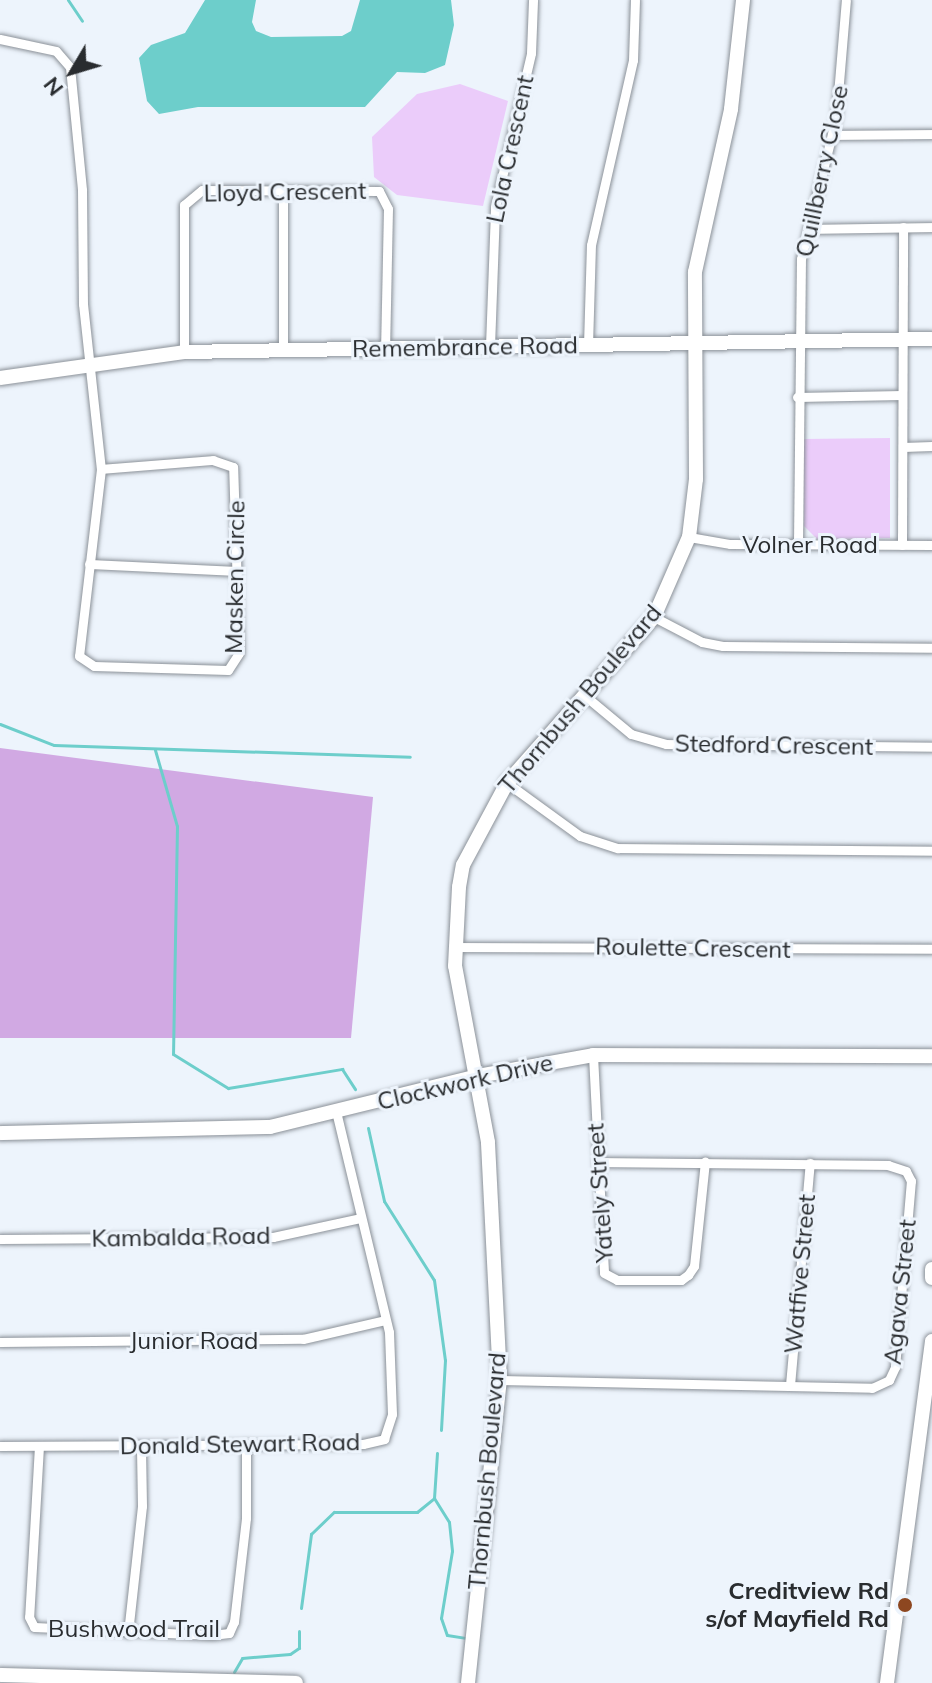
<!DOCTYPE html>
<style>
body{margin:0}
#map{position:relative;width:932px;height:1683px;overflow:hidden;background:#edf4fc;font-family:Mulish,sans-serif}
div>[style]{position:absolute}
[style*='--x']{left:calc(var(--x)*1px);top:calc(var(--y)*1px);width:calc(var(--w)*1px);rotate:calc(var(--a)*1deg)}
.green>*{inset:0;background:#ebccfa}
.forest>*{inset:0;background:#d1a9e3}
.water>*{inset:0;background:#6dcecb}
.stream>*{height:3px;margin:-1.5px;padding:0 1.5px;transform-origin:1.5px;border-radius:1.5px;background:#6dcecb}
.roads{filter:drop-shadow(0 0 2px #8b9198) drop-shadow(0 0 2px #8b9198)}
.street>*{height:9px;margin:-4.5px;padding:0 4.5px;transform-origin:4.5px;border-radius:4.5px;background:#fff}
.secondary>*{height:14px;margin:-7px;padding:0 7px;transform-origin:7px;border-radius:7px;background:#fff}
.dots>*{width:22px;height:22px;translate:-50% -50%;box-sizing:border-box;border:4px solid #edf4fc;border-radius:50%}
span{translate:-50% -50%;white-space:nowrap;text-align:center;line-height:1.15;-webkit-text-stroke:6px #edf4fc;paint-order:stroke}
.street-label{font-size:24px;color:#292c2f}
.poi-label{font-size:24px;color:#292c2f;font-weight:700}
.right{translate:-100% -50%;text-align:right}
.north{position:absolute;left:32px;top:32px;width:80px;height:80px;-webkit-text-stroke:6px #edf4fc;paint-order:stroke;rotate:232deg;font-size:22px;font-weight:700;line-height:32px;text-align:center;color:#292c2f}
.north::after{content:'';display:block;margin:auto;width:28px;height:36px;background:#292c2f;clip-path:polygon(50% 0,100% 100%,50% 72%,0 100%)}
</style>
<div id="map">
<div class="green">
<div style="clip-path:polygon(460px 84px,508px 101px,483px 206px,397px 195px,374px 177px,372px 137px,417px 94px)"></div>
<div style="clip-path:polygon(890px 438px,890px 538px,817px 539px,804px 526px,803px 439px)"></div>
</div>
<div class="forest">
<div style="clip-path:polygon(0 748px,373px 797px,351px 1038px,0 1038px)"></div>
</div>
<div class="water">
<div style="clip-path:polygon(205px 0,256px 0,252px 22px,256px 31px,271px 37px,342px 36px,351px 31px,360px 0,451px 0,454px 25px,445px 65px,425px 73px,397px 72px,365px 107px,198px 107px,159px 114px,147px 101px,139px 58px,151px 45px,185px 33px)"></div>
</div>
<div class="stream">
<div style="--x:68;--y:0;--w:25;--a:56"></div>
<div style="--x:0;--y:724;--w:58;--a:21.3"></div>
<div style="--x:54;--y:745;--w:356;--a:1.9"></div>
<div style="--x:155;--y:750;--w:79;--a:73.9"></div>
<div style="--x:177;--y:826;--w:228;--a:91"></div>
<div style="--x:173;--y:1054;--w:65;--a:31.7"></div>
<div style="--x:228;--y:1088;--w:116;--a:-9.5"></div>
<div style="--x:342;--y:1069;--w:24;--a:57"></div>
<div style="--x:368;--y:1128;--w:75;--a:77.6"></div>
<div style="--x:384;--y:1201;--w:93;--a:57.7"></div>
<div style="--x:434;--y:1280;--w:81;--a:82.2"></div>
<div style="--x:445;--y:1360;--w:70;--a:93.3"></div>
<div style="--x:437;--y:1453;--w:45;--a:93.8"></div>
<div style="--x:434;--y:1498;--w:28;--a:58"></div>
<div style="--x:449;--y:1522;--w:29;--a:84"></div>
<div style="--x:452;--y:1551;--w:68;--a:99.3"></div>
<div style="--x:441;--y:1618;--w:18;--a:71"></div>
<div style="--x:447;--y:1635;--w:20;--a:9"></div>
<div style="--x:301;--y:1608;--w:75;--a:-82.3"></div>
<div style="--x:311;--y:1534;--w:32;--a:-44"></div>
<div style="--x:334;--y:1512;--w:83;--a:0"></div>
<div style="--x:417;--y:1512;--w:22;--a:-39"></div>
<div style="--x:234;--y:1672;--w:16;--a:-60"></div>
<div style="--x:242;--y:1658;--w:48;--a:-4.8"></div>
<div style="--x:290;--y:1654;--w:11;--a:-34"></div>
<div style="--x:299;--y:1648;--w:17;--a:-90"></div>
</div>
<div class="roads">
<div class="street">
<div style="--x:0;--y:39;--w:57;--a:12.1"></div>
<div style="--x:56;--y:51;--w:21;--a:49"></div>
<div style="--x:70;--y:67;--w:124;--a:84.4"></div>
<div style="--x:82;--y:190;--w:114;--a:89.5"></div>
<div style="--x:83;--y:304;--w:166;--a:83.8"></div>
<div style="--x:101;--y:469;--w:188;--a:96.7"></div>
<div style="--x:79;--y:656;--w:18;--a:34"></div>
<div style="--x:94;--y:666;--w:134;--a:1.7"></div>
<div style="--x:228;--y:670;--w:20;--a:-57"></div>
<div style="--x:239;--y:653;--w:186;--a:-91.8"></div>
<div style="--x:233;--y:467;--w:21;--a:-161"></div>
<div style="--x:213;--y:460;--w:112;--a:175.4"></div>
<div style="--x:832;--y:135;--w:100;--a:-0.6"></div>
<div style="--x:808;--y:229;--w:124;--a:-0.9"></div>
<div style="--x:588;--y:345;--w:100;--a:-88.3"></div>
<div style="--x:591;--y:245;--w:190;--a:-77.2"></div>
<div style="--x:633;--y:60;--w:60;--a:-88.1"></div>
<div style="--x:490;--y:346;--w:139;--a:-87.9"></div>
<div style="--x:495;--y:207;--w:158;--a:-76.8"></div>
<div style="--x:531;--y:53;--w:53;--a:-87.8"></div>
<div style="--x:283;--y:350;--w:161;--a:-90"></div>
<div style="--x:184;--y:352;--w:147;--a:-90"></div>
<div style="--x:184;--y:205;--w:23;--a:-40"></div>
<div style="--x:202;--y:190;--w:177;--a:0.3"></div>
<div style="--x:379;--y:191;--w:20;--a:63"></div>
<div style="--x:388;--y:209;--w:139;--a:91.2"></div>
<div style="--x:797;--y:397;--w:105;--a:-1.1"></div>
<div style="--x:903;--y:447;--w:29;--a:-2"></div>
<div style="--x:689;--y:537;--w:42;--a:9.7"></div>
<div style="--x:730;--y:544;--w:202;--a:0.3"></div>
<div style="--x:798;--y:544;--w:285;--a:-89.4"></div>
<div style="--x:801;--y:259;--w:145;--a:-76.1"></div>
<div style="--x:836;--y:118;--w:118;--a:-85.2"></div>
<div style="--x:902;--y:545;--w:318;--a:-89.8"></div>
<div style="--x:89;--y:564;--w:149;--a:2.7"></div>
<div style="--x:654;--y:617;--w:54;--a:27.5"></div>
<div style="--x:702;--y:642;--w:21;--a:11"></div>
<div style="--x:723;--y:646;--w:209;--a:0.5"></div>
<div style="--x:584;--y:695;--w:61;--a:39.7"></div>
<div style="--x:631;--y:734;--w:36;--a:16"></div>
<div style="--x:666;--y:744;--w:266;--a:0.6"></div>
<div style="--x:507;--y:783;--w:90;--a:36"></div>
<div style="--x:580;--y:836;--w:40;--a:18"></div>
<div style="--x:618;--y:848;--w:314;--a:0.5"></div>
<div style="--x:454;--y:947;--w:478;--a:0.2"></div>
<div style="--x:593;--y:1055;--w:218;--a:87.1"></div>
<div style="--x:604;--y:1273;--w:15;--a:28"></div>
<div style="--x:617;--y:1280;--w:64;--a:0"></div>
<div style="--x:681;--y:1280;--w:9;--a:-36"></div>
<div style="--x:688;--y:1275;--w:11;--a:-56"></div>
<div style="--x:694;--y:1266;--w:105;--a:-84"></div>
<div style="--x:0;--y:1239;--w:273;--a:-0.4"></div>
<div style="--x:273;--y:1237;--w:89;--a:-12.3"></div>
<div style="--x:0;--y:1342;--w:303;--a:-0.6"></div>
<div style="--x:303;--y:1339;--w:84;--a:-13"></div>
<div style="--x:500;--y:1380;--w:372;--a:1.2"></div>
<div style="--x:872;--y:1388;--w:19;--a:-25"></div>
<div style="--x:889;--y:1380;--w:14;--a:-65"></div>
<div style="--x:895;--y:1367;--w:187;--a:-85.1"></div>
<div style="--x:911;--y:1181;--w:11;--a:-117"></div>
<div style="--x:906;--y:1171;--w:19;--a:-162"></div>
<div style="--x:888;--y:1165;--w:290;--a:-179.4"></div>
<div style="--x:790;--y:1385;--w:223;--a:-84.9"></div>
<div style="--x:0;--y:1446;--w:363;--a:-0.3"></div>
<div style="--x:363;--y:1444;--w:22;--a:-13"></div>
<div style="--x:384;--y:1439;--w:26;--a:-72"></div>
<div style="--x:392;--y:1414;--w:82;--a:-92.1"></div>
<div style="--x:389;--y:1332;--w:226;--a:-103.5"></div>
<div style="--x:39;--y:1446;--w:171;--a:93.3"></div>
<div style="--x:29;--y:1617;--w:11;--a:63"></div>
<div style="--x:34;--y:1627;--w:178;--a:2.6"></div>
<div style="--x:212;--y:1635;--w:17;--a:-7"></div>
<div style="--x:229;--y:1633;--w:12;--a:-66"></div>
<div style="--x:234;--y:1622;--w:105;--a:-83.4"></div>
<div style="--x:246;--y:1518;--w:74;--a:-90"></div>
<div style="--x:128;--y:1633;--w:128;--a:-83.7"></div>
<div style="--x:142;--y:1506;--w:60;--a:-91"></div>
</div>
<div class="secondary">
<div style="--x:0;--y:378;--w:186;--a:-8"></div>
<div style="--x:184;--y:352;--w:748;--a:-1"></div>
<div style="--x:0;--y:1133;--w:270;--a:-1.3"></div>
<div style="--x:270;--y:1127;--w:214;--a:-13.8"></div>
<div style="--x:478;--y:1076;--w:117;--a:-10.3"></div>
<div style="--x:593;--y:1055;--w:339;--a:0.2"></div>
<div style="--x:932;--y:1269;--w:9;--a:90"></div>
<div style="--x:0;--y:1675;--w:296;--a:1.5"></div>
<div style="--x:468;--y:1683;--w:305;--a:-84"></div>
<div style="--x:500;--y:1380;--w:238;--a:-92.9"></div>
<div style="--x:488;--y:1142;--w:179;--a:-100.6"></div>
<div style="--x:455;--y:966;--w:79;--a:-87.1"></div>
<div style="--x:459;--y:887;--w:22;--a:-80"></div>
<div style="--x:463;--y:865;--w:93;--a:-61.8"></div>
<div style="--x:507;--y:783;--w:222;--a:-48.5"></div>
<div style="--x:654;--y:617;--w:87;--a:-66.4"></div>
<div style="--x:689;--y:537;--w:58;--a:-83.1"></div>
<div style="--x:696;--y:479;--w:207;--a:-90.3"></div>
<div style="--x:695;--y:272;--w:167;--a:-77.5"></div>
<div style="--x:731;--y:109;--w:110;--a:-83.7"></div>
<div style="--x:887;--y:1683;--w:345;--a:-82.5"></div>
</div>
</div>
<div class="dots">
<div style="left:905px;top:1605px;background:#8d4720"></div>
</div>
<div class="street-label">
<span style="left:510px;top:149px;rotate:-78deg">Lola Crescent</span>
<span style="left:822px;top:171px;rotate:-78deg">Quillberry Close</span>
<span style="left:285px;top:192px;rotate:-1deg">Lloyd Crescent</span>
<span style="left:465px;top:347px;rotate:-1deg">Remembrance Road</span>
<span style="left:810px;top:545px">Volner Road</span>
<span style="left:235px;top:577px;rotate:-89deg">Masken Circle</span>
<span style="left:580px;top:699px;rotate:-50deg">Thornbush Boulevard</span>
<span style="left:774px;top:745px;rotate:1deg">Stedford Crescent</span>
<span style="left:693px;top:948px;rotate:1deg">Roulette Crescent</span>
<span style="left:465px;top:1082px;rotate:-13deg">Clockwork Drive</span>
<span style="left:600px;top:1193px;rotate:-94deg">Yately Street</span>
<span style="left:181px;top:1237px;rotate:-1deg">Kambalda Road</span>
<span style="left:800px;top:1274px;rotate:-85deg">Watfive Street</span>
<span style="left:900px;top:1292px;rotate:-84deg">Agava Street</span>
<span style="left:194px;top:1341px">Junior Road</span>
<span style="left:240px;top:1444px;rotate:-1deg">Donald Stewart Road</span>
<span style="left:487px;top:1471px;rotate:-85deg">Thornbush Boulevard</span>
<span style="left:134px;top:1629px">Bushwood Trail</span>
</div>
<div class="poi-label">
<span class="right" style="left:889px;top:1605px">Creditview Rd<br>s/of Mayfield Rd</span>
</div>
<div class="north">N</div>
</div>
